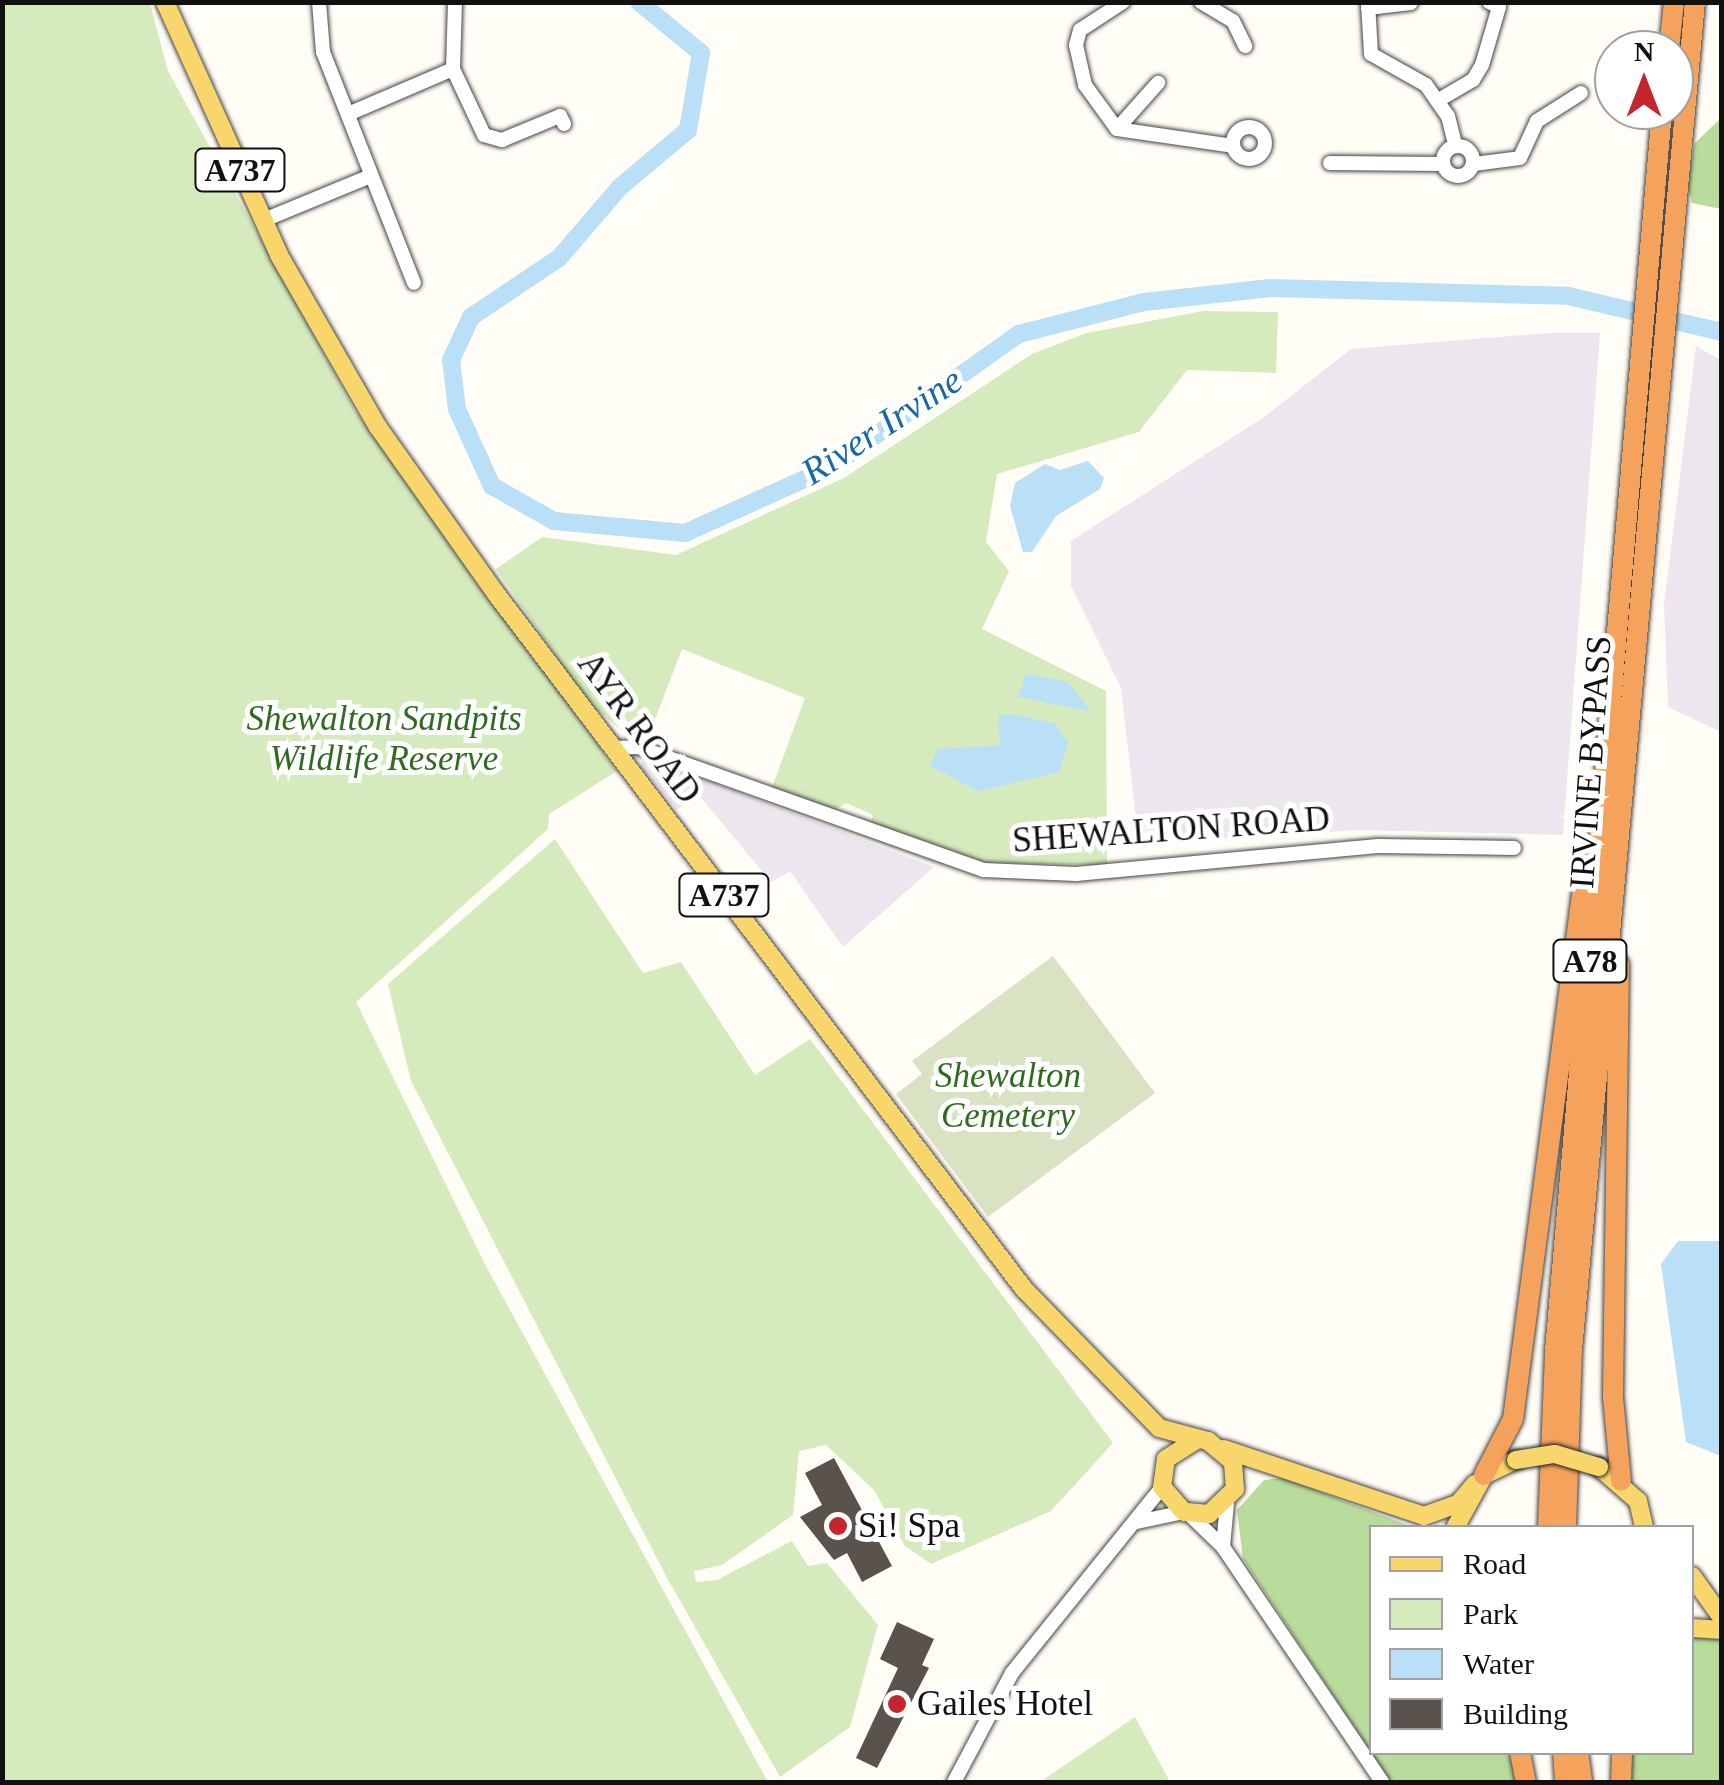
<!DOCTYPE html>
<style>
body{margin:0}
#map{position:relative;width:1724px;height:1785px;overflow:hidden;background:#fffdf5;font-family:Georgia,serif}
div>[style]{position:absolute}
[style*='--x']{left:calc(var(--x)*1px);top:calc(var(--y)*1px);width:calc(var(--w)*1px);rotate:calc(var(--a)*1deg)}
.industrial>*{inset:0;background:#eee6ef}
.green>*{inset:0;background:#d5ebbd}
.forest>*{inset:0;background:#b9dc9c}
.cemetery>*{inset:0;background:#d9e3c4}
.water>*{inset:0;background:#b9e0f7}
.river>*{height:18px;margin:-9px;padding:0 9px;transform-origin:9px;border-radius:9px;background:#b9e0f7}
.building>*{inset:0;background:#5a524d}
.roads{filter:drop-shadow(0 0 2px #444) drop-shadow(0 0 2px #444)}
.minor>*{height:14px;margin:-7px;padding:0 7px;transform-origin:7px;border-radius:7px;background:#fff}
.minor>.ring{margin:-7px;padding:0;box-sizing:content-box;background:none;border:14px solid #fff;border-radius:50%}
.major>*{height:18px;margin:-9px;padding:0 9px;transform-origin:9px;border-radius:9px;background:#f9d66b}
.highway>*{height:20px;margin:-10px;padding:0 10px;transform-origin:10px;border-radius:10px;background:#f5a25d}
.bridges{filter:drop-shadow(0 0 2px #222) drop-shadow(0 0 2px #222)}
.major-bridge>*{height:18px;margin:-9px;padding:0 9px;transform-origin:9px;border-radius:9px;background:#f9d66b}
.dots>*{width:28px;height:28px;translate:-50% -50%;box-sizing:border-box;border:5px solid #fff;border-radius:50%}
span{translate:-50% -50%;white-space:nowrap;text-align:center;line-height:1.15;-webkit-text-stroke:10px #fff;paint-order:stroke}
.shield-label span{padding:2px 8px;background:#fff;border:2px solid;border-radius:8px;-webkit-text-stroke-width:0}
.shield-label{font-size:32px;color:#111;font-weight:700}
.park-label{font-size:35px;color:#2f6b1f;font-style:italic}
.street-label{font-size:35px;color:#111}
.poi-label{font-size:35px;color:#111}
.left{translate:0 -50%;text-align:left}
.water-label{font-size:38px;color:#1768a6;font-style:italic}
.frame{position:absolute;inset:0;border:5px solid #111;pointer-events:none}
.legend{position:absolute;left:1369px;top:1525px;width:325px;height:230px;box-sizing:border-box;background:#fff;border:2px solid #a0a0a0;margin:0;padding:12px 18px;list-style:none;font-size:30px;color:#111}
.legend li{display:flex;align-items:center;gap:20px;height:50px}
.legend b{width:50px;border:2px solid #a0a0a0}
.north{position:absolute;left:1594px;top:30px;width:100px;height:100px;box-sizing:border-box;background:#fff;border:2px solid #a0a0a0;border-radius:50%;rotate:0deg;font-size:28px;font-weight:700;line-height:40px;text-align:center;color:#111}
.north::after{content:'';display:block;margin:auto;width:35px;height:45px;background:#c4262e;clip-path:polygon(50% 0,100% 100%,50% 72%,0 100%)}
</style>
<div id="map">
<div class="industrial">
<div style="clip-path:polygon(1549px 333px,1600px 333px,1563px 835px,1357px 830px,1159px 842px,1137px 827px,1121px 688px,1071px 586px,1071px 541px,1264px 417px,1351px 349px)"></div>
<div style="clip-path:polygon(1696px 346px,1721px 360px,1721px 732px,1668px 707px,1664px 605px)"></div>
<div style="clip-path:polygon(646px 757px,934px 867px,843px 947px,790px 871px,771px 882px,698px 794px,677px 810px,640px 766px)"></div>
</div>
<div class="green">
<div style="clip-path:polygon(3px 3px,150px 3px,168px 71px,354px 409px,617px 771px,549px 814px,548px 829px,356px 1002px,486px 1266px,768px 1782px,3px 1782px)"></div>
<div style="clip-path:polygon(1203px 311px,1278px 312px,1276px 373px,1187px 370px,1139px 432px,997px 474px,986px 542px,1009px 571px,982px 629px,1106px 691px,1107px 865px,988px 863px,869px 827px,873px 815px,846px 803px,830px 813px,771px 790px,805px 698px,682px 649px,647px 740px,623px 732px,588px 702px,496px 569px,542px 537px,676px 555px,844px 478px,1032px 354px,1087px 333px)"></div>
<div style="clip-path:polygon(555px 839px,643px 973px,681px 962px,755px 1075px,810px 1039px,1113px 1443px,1051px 1511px,931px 1564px,905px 1546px,874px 1490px,826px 1445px,799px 1451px,793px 1515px,722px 1565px,694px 1571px,696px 1582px,717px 1580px,792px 1541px,808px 1566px,827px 1563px,878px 1625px,850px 1727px,780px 1777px,666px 1576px,411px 1081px,388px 984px)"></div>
<div style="clip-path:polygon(1135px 1717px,1170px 1782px,1040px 1782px)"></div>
</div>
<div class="forest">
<div style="clip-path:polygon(1721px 118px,1721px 209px,1692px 203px,1687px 184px,1695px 143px)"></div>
<div style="clip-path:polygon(1283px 1478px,1413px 1527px,1372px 1528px,1372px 1752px,1509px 1753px,1516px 1782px,1391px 1782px,1243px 1559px,1237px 1510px,1264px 1480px)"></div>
<div style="clip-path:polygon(1692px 1635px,1721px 1639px,1721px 1782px,1626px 1782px,1627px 1753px,1692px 1752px)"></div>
</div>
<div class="cemetery">
<div style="clip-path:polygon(1053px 956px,1155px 1093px,988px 1217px,896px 1094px,922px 1074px,912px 1061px)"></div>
</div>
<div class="water">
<div style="clip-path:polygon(1088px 461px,1104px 478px,1100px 489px,1056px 516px,1032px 552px,1023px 552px,1010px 506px,1015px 483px,1045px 464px,1060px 470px)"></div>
<div style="clip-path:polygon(1026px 674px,1068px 682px,1091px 711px,1018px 697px)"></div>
<div style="clip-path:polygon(1008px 714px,1055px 723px,1068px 743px,1059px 772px,979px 791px,930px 766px,938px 749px,1000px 745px,998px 716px)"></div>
<div style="clip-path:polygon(1678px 1241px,1721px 1241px,1721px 1456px,1686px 1442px,1661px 1264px)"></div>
</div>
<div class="river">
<div style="--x:639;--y:2;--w:80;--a:39.4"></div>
<div style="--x:701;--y:53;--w:78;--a:99.6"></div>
<div style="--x:688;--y:130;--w:89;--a:140"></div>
<div style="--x:620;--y:187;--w:94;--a:130.7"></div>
<div style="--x:559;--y:258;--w:106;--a:146.2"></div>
<div style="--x:471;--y:317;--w:47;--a:114.9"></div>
<div style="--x:451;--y:360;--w:49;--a:83"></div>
<div style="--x:457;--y:409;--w:85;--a:65.6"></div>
<div style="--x:492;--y:486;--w:71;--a:29.4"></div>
<div style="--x:554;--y:521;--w:132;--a:5.2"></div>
<div style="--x:685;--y:533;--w:160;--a:-24.3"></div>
<div style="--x:831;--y:467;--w:230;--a:-35.3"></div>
<div style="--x:1019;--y:334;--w:129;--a:-14.4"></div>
<div style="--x:1144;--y:302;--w:127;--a:-6.3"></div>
<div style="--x:1270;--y:288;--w:298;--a:1.5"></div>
<div style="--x:1568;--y:296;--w:158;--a:13.2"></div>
</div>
<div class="building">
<div style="clip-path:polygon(834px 1458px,892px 1566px,862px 1582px,847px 1553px,834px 1560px,800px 1517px,822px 1505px,805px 1473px)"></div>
<div style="clip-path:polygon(897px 1622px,934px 1639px,922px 1665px,929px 1668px,877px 1768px,856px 1758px,898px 1668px,880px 1659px)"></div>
</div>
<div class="roads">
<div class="minor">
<div style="--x:319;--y:2;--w:50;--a:85.4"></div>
<div style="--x:323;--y:52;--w:248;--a:68.5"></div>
<div style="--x:455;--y:2;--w:67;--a:91.7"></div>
<div style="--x:453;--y:69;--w:73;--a:64.8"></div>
<div style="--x:484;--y:135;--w:19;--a:16"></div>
<div style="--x:502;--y:140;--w:63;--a:-22.5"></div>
<div style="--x:560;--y:116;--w:9;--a:63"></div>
<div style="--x:1123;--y:2;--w:51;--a:146.9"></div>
<div style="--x:1080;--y:30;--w:16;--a:105"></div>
<div style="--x:1076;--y:45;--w:41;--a:77.3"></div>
<div style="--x:1085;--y:85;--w:54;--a:54"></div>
<div style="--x:1117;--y:129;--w:117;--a:8.3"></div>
<div style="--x:1201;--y:2;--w:37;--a:31"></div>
<div style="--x:1233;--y:21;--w:28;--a:64"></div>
<div style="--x:1368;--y:2;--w:52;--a:86.7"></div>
<div style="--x:1371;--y:54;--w:63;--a:29.4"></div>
<div style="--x:1426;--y:85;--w:38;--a:55"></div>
<div style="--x:1448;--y:116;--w:30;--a:76"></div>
<div style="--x:1368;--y:8;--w:43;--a:-6.6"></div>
<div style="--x:1437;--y:101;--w:42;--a:-30.3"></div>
<div style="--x:1473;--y:80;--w:17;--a:-59"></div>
<div style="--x:1482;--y:65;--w:60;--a:-73.7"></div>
<div style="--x:1499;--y:7;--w:11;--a:-153"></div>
<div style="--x:348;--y:114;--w:114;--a:-23.2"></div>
<div class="ring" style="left:1233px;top:127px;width:18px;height:18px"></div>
<div style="--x:1117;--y:129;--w:62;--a:-48.3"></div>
<div class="ring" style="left:1443px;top:146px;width:16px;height:16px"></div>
<div style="--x:1330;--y:163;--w:113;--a:0.5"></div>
<div style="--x:1474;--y:164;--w:46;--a:-7.4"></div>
<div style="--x:1520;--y:158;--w:41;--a:-65.3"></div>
<div style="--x:1537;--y:121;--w:52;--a:-32.5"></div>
<div style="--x:264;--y:220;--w:116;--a:-22.4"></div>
<div style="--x:613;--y:748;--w:25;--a:-2"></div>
<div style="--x:638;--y:747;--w:367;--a:19.6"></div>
<div style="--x:984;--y:870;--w:92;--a:2.5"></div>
<div style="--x:1076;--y:874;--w:303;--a:-5.3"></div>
<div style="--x:1378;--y:846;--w:136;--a:0.8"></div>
<div style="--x:1189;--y:1514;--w:47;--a:44.1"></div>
<div style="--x:1223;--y:1547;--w:284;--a:55.9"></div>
<div style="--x:1137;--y:1522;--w:48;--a:-12"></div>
<div style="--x:1223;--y:1547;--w:44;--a:-84.8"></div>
<div style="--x:954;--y:1782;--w:123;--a:-62"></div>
<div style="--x:1012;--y:1673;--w:239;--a:-51.1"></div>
</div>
<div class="major">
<div style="--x:165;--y:2;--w:277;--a:65.7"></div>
<div style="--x:279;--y:255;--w:198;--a:60.1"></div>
<div style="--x:378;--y:427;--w:206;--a:54.7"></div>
<div style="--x:497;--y:595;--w:871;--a:52.79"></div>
<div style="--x:1024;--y:1289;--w:194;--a:45.8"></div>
<div style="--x:1159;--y:1428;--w:51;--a:14.9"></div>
<div style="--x:1208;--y:1441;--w:33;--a:40"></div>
<div style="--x:1233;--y:1462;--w:27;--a:86"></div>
<div style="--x:1235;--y:1489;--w:36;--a:136"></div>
<div style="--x:1209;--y:1514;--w:25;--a:-175"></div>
<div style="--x:1184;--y:1512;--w:33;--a:-131"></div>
<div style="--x:1162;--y:1487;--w:28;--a:-82"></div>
<div style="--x:1166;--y:1459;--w:36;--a:-32"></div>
<div style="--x:1224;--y:1449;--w:211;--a:18.5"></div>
<div style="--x:1424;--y:1516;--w:37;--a:-20"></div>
<div style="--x:1459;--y:1503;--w:25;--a:-50"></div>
<div style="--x:1599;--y:1467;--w:52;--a:41.1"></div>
<div style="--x:1638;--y:1501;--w:28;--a:77"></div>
<div style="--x:1455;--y:1528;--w:60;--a:-61.3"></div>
<div style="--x:1484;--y:1475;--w:35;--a:-25"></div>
<div style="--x:1692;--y:1576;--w:52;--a:54.5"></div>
<div style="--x:1692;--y:1628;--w:30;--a:4"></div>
</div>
<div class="highway">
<div style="--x:1669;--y:50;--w:48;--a:-84.1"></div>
<div style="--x:1619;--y:964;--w:433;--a:90.8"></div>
<div style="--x:1613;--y:1397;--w:84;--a:84.6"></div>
<div style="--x:1484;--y:1475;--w:63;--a:-62.6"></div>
<div style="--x:1513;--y:1419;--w:560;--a:-82.51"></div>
<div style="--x:1548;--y:1528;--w:177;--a:-87.7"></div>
<div style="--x:1555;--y:1351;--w:1246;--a:-85.07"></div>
<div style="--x:1566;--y:1528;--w:178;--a:-88.1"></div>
<div style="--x:1572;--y:1350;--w:1354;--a:-84.79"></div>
<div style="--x:1520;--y:1752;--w:31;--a:79"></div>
<div style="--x:1563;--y:1752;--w:30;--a:86"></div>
<div style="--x:1578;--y:1752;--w:30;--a:82"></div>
<div style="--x:1621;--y:1782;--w:30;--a:-88"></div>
</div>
</div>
<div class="bridges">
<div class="major-bridge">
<div style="--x:1516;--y:1460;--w:39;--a:-9"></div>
<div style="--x:1555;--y:1454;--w:46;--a:16.5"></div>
</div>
</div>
<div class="dots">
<div style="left:838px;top:1526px;background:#c4262e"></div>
<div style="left:897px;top:1704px;background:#c4262e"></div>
</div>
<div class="shield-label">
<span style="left:240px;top:170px">A737</span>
<span style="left:724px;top:895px">A737</span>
<span style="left:1590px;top:961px">A78</span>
</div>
<div class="park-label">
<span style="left:384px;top:739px">Shewalton Sandpits<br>Wildlife Reserve</span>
<span style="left:1008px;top:1096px">Shewalton<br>Cemetery</span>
</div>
<div class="street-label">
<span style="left:639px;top:728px;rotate:53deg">AYR ROAD</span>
<span style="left:1591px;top:762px;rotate:-86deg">IRVINE BYPASS</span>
<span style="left:1171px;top:830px;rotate:-4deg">SHEWALTON ROAD</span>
</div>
<div class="poi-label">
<span class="left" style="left:858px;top:1526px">Si! Spa</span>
<span class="left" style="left:917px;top:1704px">Gailes Hotel</span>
</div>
<div class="water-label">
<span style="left:882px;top:426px;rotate:-33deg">River Irvine</span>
</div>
<div class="frame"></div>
<ul class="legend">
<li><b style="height:12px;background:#f9d66b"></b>Road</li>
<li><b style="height:28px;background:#d5ebbd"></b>Park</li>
<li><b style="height:28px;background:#b9e0f7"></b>Water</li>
<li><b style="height:28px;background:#5a524d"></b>Building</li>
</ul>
<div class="north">N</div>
</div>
